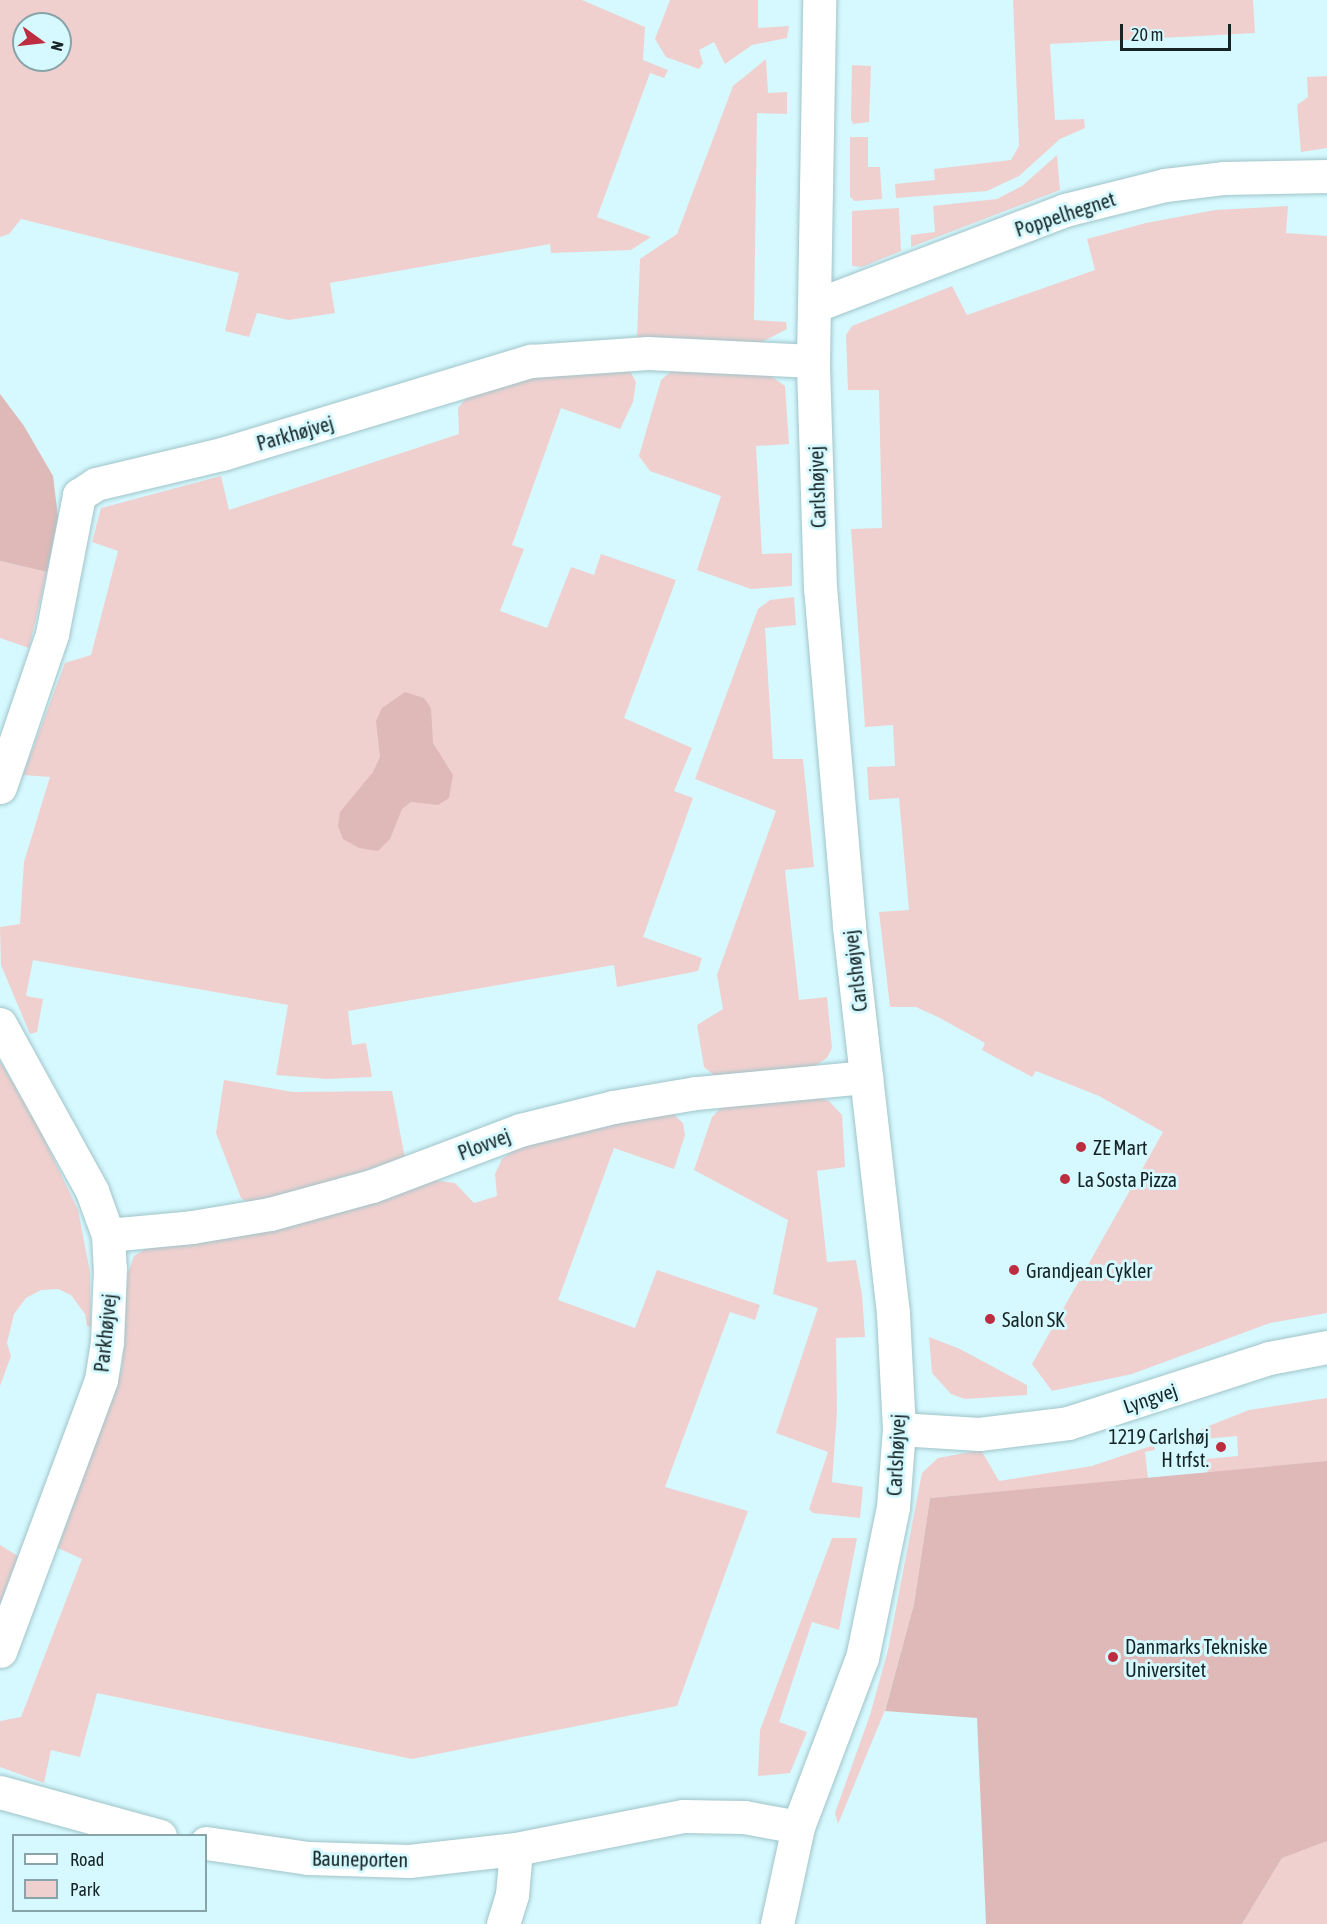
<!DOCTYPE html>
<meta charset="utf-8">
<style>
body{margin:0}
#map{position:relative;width:1327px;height:1924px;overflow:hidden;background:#d5f9fe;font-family:"Asap Condensed",sans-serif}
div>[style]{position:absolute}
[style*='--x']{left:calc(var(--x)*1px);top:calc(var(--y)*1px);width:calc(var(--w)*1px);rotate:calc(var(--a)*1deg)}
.green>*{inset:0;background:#f0d0cf}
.forest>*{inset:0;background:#deb9b8}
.roads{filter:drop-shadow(0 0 2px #a1c4c9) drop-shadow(0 0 2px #a1c4c9)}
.minor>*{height:33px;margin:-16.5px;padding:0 16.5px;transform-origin:16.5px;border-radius:16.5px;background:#fff}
.dots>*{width:16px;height:16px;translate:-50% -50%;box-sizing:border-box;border:3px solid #d5f9fe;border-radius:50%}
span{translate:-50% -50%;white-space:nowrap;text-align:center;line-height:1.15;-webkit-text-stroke:6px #d5f9fe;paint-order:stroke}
.street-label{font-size:20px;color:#162426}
.poi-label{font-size:20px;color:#162426}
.left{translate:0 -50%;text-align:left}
.right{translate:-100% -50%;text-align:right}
.legend{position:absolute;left:12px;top:1834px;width:195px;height:78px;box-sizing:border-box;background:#d5f9fe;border:2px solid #89a4a8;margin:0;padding:8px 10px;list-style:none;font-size:18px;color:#162426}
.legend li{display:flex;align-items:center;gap:12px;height:30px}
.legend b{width:30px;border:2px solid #89a4a8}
.north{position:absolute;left:12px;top:12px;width:60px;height:60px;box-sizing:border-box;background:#d5f9fe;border:2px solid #89a4a8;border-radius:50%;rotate:105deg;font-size:16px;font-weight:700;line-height:24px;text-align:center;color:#162426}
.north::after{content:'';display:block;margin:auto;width:21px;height:27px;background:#be2d3f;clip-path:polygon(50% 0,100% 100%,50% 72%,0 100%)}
.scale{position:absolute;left:1120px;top:24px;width:111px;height:27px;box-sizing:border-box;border:3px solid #162426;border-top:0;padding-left:8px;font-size:18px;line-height:21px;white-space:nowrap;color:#162426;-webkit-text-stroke:4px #d5f9fe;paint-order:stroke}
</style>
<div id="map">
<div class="green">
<div style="clip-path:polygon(evenodd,0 0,582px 0,645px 27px,643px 60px,668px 70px,664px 78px,650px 73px,597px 217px,651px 237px,631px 250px,551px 253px,550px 244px,330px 283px,335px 313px,289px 320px,257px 313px,249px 337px,225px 331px,239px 273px,21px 219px,9px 234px,0 237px,0 0,24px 24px,60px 24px,60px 60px,24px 60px,24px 24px)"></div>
<div style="clip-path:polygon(670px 0,758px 0,758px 28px,789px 26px,787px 38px,752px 45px,725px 64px,714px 42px,699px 50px,703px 63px,699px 69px,666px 57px,655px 39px)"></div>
<div style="clip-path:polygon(1013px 0,1253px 0,1255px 33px,1050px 44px,1055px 120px,1084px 119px,1085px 128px,1060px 139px,1019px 176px,987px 191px,896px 198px,895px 184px,935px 180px,934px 169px,1011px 160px,1019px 146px)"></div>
<div style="clip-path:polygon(766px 59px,768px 93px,787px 92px,787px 114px,757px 113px,754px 320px,786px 322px,787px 329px,758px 344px,637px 338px,640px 259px,677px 234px,733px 86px)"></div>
<div style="clip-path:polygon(852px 65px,871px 66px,869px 122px,853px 124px,851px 119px)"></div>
<div style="clip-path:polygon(1327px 76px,1327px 148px,1301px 152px,1297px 105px,1308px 97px,1307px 77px)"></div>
<div style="clip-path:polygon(850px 137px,868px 137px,868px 167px,880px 167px,882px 199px,855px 201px,850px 197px)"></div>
<div style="clip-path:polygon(1057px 155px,1060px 190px,911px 247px,911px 235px,935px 232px,933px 206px,997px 199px,1022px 186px)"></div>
<div style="clip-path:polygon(1288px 206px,1286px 233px,1327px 236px,1327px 1313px,1270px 1323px,1132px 1374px,1052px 1391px,1032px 1364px,1163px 1132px,1099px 1096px,1036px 1071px,1032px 1077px,982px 1050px,985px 1043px,938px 1017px,916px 1007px,890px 1007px,879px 912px,909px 910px,899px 798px,869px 800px,867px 767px,895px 766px,893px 725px,865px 727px,851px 529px,882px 528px,879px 390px,848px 390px,846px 335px,852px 326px,952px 286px,967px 315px,1095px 270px,1087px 239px,1146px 223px,1215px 210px)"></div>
<div style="clip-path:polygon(899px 208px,901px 251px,862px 267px,852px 266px,852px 211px)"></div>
<div style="clip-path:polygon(674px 369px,768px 374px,785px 386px,789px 444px,756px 446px,762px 554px,792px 553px,792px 586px,751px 589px,697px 570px,721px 496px,650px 471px,639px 456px,661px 380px)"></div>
<div style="clip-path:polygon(630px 371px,636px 382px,633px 402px,620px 429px,561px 408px,512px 545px,524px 549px,500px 611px,547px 628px,571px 567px,594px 575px,601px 554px,676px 580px,624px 718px,692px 748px,674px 791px,693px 798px,643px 937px,702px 958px,698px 971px,617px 987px,614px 965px,348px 1011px,352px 1045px,366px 1043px,372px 1077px,327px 1079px,276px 1075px,288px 1005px,33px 960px,26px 996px,43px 999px,37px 1032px,30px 1034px,1px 965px,0 927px,20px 924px,24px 862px,50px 777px,23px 775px,65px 663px,91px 655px,118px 551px,92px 542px,101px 508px,221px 476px,229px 510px,459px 434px,458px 408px,469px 395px,535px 377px)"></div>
<div style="clip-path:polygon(0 561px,47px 572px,29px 648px,0 638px)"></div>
<div style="clip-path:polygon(794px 597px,796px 625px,765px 628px,773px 759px,803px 759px,814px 867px,785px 870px,799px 1000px,827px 997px,832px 1048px,827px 1058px,810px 1069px,715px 1076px,704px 1067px,697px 1025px,723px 1009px,717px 975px,776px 811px,695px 779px,758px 609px,770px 600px)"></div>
<div style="clip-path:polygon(0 1061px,37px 1124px,78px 1210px,90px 1272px,91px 1327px,87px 1326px,85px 1314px,71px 1295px,58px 1289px,41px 1290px,26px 1298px,14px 1314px,7px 1343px,11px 1356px,0 1386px)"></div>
<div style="clip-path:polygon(224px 1080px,293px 1092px,392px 1091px,405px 1158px,285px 1196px,247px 1202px,241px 1198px,216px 1133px)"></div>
<div style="clip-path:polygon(817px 1097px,829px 1101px,842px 1115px,845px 1167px,817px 1171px,827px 1262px,856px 1260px,862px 1295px,865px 1337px,836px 1338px,837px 1411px,832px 1482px,863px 1487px,860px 1518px,813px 1513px,809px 1509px,828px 1452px,776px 1433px,818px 1308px,773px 1294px,788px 1220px,694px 1170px,712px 1117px,722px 1107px)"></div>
<div style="clip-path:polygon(646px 1114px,673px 1114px,683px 1123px,685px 1135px,674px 1169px,614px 1148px,558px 1300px,635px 1328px,657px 1270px,760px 1305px,755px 1320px,730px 1312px,665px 1487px,748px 1511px,677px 1706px,412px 1759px,97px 1693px,80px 1757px,51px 1750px,44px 1783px,0 1767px,0 1721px,21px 1717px,82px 1559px,58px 1548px,122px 1368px,128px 1273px,134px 1256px,152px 1245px,286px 1227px,432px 1180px,455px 1183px,474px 1203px,497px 1196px,495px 1174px,502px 1159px,516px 1149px,547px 1136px)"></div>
<div style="clip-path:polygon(929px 1337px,960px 1349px,1027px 1385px,1027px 1395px,965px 1399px,951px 1394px,932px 1373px)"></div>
<div style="clip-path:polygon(1327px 1398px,1327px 1461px,1208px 1473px,1205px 1459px,1238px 1456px,1237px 1436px,1204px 1439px,1201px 1429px,1249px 1410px)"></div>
<div style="clip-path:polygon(1154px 1445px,1155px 1450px,1145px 1452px,1148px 1479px,930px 1498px,914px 1604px,885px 1710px,838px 1824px,835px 1813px,870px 1715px,888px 1650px,922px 1473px,938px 1458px,981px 1450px,999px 1481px,1092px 1466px)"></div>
<div style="clip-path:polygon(832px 1538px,857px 1538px,839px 1630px,812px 1622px,779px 1722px,807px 1732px,790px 1773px,758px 1776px,760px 1730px)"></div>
<div style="clip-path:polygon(0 1545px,18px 1556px,0 1604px)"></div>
<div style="clip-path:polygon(1320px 1841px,1327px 1841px,1327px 1924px,1242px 1924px,1282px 1858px)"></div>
</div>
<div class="forest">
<div style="clip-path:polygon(0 394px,24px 426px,53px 476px,58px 517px,47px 572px,0 561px)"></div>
<div style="clip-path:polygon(405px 692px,424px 698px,431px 708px,433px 743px,453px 775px,449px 798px,438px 805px,411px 802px,402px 809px,390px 839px,378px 851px,359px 848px,343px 839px,338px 826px,340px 812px,373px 772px,380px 757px,376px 721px,382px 708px)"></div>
<div style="clip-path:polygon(1327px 1461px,1327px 1841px,1282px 1858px,1242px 1924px,986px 1924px,977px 1718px,885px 1711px,914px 1604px,930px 1498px)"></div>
</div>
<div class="roads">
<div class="minor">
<div style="--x:814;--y:306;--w:269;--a:-20.9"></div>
<div style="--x:1065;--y:210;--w:103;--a:-14"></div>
<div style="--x:1165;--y:185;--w:58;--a:-6.9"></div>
<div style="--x:1223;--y:178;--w:104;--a:-1.1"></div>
<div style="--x:0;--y:787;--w:162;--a:-71.2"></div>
<div style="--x:52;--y:634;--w:142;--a:-79"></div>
<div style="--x:79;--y:495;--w:20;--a:-33"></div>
<div style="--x:96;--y:484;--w:130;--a:-13.4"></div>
<div style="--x:222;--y:454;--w:323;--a:-16.8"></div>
<div style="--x:531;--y:361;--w:117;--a:-3.9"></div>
<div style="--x:648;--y:353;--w:165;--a:2.8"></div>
<div style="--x:0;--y:1024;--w:191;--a:61.1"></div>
<div style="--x:92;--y:1191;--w:47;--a:70"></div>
<div style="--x:108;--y:1235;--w:33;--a:87"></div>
<div style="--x:110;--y:1268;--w:74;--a:92.3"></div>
<div style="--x:107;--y:1342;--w:38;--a:99"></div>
<div style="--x:101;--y:1380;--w:289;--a:110.4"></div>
<div style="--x:108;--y:1235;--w:84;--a:-5.4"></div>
<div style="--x:192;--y:1227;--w:79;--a:-9.5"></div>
<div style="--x:270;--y:1214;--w:106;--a:-15.4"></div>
<div style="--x:372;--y:1186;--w:158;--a:-20.7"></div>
<div style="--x:520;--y:1130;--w:96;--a:-13.9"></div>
<div style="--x:613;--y:1107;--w:84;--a:-9.6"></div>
<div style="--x:696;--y:1093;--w:171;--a:-5.4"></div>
<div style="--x:899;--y:1429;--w:80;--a:3.6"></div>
<div style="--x:979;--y:1434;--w:90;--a:-7"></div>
<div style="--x:1068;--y:1423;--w:211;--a:-17.9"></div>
<div style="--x:1269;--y:1358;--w:59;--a:-10.7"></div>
<div style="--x:0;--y:1792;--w:166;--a:15.4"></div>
<div style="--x:206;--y:1843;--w:103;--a:8.4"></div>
<div style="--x:308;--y:1858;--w:101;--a:1.7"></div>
<div style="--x:409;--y:1861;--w:108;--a:-6.4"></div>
<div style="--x:516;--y:1849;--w:170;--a:-11.2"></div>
<div style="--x:683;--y:1816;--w:61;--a:0.9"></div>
<div style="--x:744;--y:1817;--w:55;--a:10.5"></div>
<div style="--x:503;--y:1924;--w:30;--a:-73"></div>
<div style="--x:512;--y:1895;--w:46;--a:-85"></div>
<div style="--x:777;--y:1924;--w:99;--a:-77.8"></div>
<div style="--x:798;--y:1827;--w:181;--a:-69.3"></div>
<div style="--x:862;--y:1658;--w:154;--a:-78.4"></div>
<div style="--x:893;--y:1507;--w:78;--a:-85.6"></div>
<div style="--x:899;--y:1429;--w:116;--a:-93"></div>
<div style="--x:893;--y:1313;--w:390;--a:-96.5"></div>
<div style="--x:849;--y:925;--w:337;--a:-94.9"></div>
<div style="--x:820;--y:589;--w:228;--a:-91.8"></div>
<div style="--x:813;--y:361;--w:361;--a:-89"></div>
</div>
</div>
<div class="dots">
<div style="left:1081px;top:1147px;background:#be2d3f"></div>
<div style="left:1065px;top:1179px;background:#be2d3f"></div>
<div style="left:1014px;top:1270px;background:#be2d3f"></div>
<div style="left:990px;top:1319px;background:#be2d3f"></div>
<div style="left:1221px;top:1447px;background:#be2d3f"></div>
<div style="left:1113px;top:1657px;background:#be2d3f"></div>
</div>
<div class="street-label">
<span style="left:1065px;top:214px;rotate:-18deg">Poppelhegnet</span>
<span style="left:295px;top:433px;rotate:-16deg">Parkhøjvej</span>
<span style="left:817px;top:487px;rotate:-92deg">Carlshøjvej</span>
<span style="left:855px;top:971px;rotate:-97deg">Carlshøjvej</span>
<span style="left:484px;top:1144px;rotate:-21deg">Plovvej</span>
<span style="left:105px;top:1333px;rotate:-84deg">Parkhøjvej</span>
<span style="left:1150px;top:1398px;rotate:-19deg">Lyngvej</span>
<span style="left:896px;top:1455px;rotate:-87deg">Carlshøjvej</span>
<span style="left:360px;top:1859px;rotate:1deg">Bauneporten</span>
</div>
<div class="poi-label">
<span class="left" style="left:1093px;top:1147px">ZE Mart</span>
<span class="left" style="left:1077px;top:1179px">La Sosta Pizza</span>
<span class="left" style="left:1026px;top:1270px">Grandjean Cykler</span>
<span class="left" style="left:1002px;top:1319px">Salon SK</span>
<span class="right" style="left:1209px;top:1448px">1219 Carlshøj<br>H trfst.</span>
<span class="left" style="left:1125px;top:1658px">Danmarks Tekniske<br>Universitet</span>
</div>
<ul class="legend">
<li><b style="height:8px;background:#fff"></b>Road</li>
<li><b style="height:16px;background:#f0d0cf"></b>Park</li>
</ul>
<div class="north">N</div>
<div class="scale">20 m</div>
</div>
